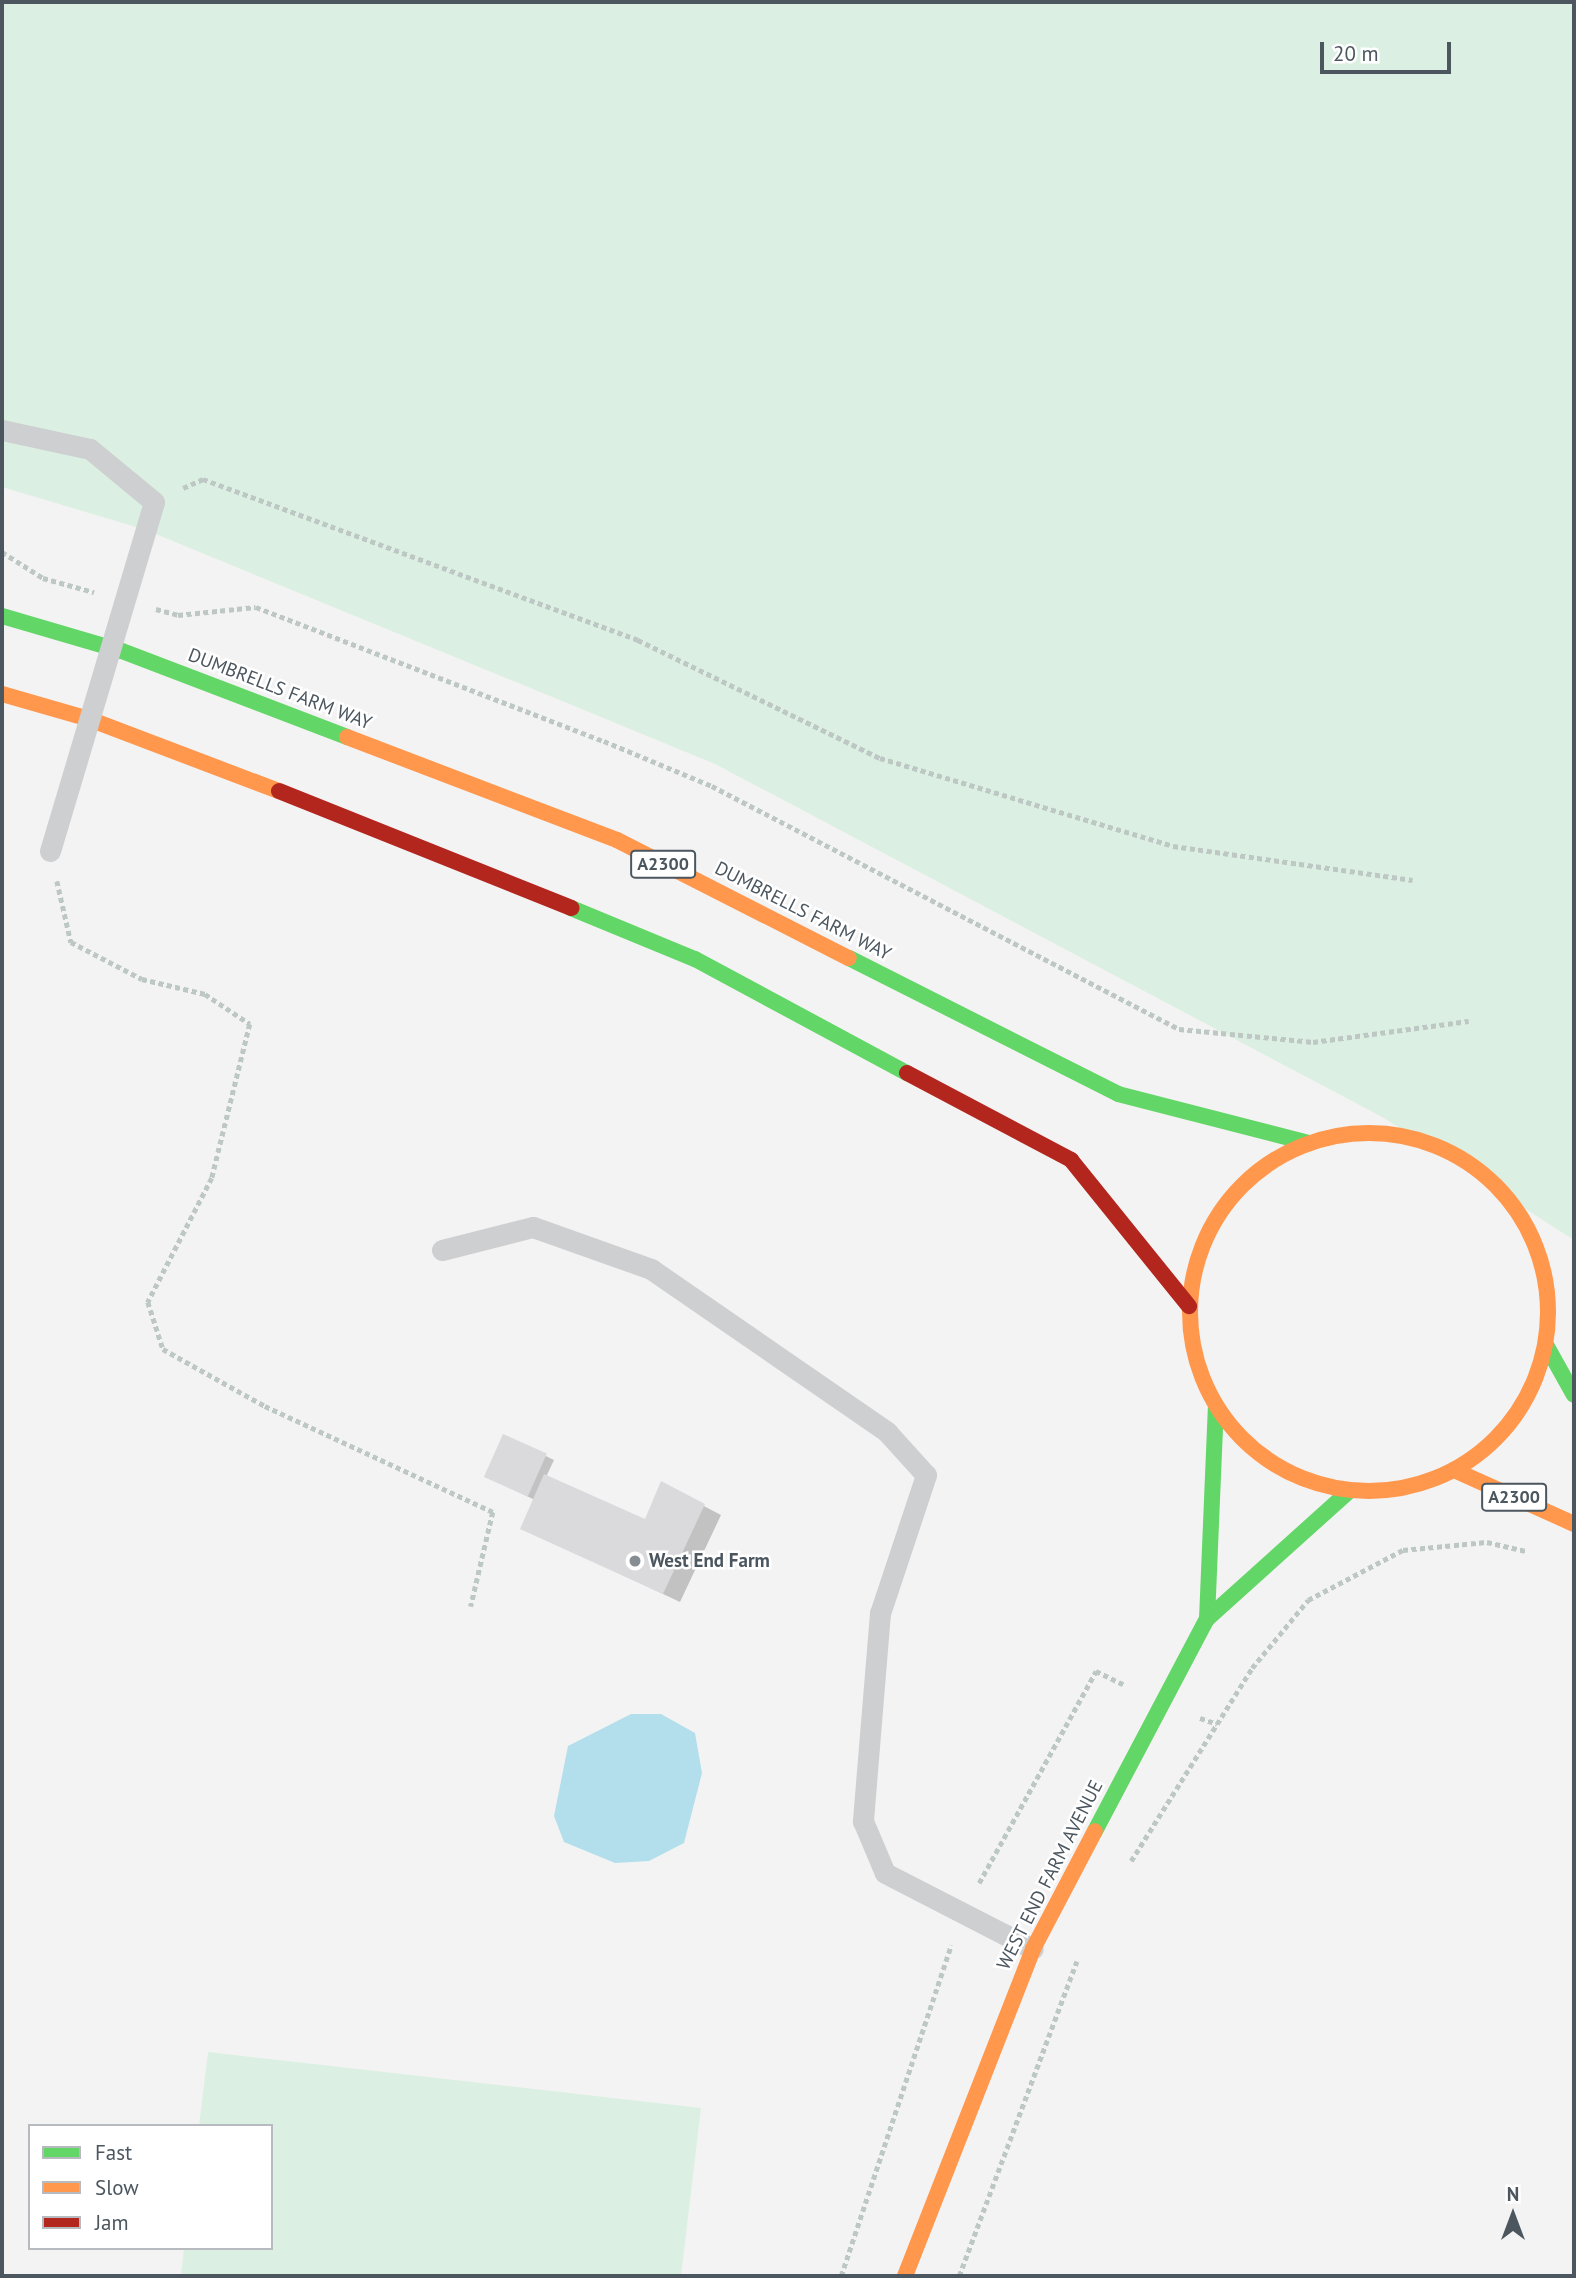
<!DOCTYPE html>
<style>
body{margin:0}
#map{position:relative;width:1576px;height:2278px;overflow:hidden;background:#f4f3f3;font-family:"PT Sans",sans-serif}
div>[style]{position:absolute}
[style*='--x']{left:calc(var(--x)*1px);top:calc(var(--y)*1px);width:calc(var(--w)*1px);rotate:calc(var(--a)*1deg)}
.green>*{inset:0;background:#dbf0e2}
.water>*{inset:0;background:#b2dfeb}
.shadow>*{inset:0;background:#0003}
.building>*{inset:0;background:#dadadc;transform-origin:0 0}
.path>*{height:4.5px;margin-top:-2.25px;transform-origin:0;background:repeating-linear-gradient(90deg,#bdc7c3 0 5px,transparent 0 8.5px)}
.lane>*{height:21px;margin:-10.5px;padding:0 10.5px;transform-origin:10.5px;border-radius:10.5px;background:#cecfd1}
.fast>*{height:16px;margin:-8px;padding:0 8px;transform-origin:8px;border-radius:8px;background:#63d668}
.slow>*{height:16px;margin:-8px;padding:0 8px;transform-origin:8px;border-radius:8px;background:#ff974d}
.slow>.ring{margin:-8px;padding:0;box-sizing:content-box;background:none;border:16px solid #ff974d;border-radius:50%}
.jam>*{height:16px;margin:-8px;padding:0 8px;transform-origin:8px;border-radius:8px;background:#b3261e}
.lane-bridge>*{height:21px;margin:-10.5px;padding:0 10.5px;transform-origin:10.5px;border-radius:10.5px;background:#cecfd1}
.dots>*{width:19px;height:19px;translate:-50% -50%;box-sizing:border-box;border:4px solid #fff;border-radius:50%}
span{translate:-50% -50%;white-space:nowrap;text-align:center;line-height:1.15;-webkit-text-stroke:5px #fff;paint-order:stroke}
.shield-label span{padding:2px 5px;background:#fff;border:2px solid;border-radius:5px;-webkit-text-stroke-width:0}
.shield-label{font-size:18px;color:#4b565f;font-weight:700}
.street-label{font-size:19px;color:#4b565f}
.poi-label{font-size:19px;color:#4b565f;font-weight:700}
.left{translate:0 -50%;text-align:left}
.frame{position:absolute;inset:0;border:4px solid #4b565f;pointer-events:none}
.legend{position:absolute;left:28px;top:2124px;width:245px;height:126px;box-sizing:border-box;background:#fff;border:2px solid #b7bbbf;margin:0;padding:9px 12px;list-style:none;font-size:21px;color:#4b565f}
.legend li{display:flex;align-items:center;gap:14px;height:35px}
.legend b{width:35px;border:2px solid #b7bbbf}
.north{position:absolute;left:1478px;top:2180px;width:70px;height:70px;-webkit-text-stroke:5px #fff;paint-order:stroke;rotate:0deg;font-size:19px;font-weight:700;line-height:28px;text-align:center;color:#4b565f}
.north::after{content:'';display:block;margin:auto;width:24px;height:32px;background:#4b565f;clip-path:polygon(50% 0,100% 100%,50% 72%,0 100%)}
.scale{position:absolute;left:1320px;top:42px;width:131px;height:32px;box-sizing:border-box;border:4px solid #4b565f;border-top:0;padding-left:9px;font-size:21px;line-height:24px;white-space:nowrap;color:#4b565f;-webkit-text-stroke:5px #fff;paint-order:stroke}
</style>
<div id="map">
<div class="green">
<div style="clip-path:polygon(2px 2px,1574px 2px,1574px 1240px,1384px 1118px,715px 764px,146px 530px,2px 487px)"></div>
<div style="clip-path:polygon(208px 2052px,701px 2108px,681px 2276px,181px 2276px,184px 2248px,271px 2248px,271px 2126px,199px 2126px)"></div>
</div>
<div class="water">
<div style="clip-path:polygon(631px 1714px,661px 1714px,695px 1733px,702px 1773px,684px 1843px,649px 1861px,615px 1863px,564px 1842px,554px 1816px,568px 1746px)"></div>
</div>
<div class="shadow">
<div style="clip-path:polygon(504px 1436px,554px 1460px,546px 1477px,645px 1521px,662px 1484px,721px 1515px,680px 1602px,523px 1528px,535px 1500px,493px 1480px)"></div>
</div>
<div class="building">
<div style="left:503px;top:1434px;width:48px;height:47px;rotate:24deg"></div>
<div style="clip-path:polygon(544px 1474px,645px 1519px,661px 1481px,705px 1504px,663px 1594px,520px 1529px)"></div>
</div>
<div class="path">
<div style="--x:183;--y:488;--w:22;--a:-24"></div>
<div style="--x:203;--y:479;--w:464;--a:20.3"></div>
<div style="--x:638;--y:640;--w:269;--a:26"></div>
<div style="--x:880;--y:758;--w:306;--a:16.7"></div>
<div style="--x:1173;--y:846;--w:242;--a:8.1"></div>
<div style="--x:2;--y:552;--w:49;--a:32.4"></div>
<div style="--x:43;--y:578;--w:53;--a:15.4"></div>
<div style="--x:156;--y:609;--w:23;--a:15"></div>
<div style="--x:178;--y:615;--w:78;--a:-5.9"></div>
<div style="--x:256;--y:607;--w:373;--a:21.1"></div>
<div style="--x:604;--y:741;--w:117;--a:22.6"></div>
<div style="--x:712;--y:786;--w:526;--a:27.49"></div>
<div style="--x:1179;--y:1029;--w:135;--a:5.5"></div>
<div style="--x:1313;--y:1042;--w:157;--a:-7.7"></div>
<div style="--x:57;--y:881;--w:63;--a:77.1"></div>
<div style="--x:71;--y:942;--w:80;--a:27.5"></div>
<div style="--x:142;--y:979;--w:65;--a:13.4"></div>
<div style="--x:205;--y:994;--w:54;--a:33.7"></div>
<div style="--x:250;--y:1024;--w:159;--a:103.9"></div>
<div style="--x:212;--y:1178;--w:140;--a:117.3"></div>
<div style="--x:148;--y:1302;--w:49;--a:72.3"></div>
<div style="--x:163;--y:1349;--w:117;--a:29.2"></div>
<div style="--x:265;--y:1406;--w:251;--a:24.9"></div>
<div style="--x:493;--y:1512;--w:97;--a:103.2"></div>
<div style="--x:1200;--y:1718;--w:18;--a:19"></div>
<div style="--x:1131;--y:1861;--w:228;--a:-57.9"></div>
<div style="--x:1252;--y:1668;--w:88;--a:-50.5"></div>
<div style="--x:1308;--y:1600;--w:107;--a:-27.8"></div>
<div style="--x:1403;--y:1550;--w:84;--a:-5.4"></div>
<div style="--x:1487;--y:1542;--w:40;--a:13"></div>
<div style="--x:979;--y:1883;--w:242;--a:-61.1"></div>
<div style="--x:1096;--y:1671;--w:32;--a:26"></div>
<div style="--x:841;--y:2276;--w:349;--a:-71.6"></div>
<div style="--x:959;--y:2276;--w:336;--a:-69.5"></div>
</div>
<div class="lane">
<div style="--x:2;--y:430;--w:90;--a:12.2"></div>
<div style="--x:90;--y:449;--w:83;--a:39.6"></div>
<div style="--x:442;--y:1250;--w:94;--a:-14.2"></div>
<div style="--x:533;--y:1227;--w:125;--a:19.6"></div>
<div style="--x:651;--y:1269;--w:287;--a:34.6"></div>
<div style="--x:887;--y:1432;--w:58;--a:47.8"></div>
<div style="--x:926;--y:1475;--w:145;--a:108.4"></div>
<div style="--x:880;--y:1613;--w:209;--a:94.7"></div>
<div style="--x:863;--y:1821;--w:56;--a:67.1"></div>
<div style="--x:885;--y:1873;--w:166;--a:27.2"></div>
</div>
<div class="fast">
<div style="--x:2;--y:616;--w:125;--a:16.3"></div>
<div style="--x:122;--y:651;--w:241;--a:20.9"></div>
<div style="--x:571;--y:908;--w:134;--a:22.4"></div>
<div style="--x:695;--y:959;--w:241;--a:28.3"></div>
<div style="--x:849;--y:958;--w:301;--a:26.8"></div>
<div style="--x:1118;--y:1094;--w:197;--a:14.4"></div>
<div style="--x:1546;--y:1345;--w:57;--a:60.8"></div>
<div style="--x:1207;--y:1619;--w:211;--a:-87.6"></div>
<div style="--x:1095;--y:1831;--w:240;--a:-62.2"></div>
<div style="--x:1207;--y:1619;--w:191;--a:-42"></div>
</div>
<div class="slow">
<div style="--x:2;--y:694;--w:91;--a:16"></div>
<div style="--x:89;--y:719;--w:203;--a:20.8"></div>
<div style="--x:347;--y:737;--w:289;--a:20.9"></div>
<div style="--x:617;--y:840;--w:260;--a:27"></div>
<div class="ring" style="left:1190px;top:1133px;width:342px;height:342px"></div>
<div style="--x:1454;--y:1470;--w:132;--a:24.2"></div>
<div style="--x:905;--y:2276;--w:351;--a:-68.6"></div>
<div style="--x:1033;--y:1949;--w:133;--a:-62.3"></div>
</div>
<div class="jam">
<div style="--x:279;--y:791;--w:315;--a:21.8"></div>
<div style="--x:907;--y:1073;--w:186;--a:27.9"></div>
<div style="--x:1071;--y:1160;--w:188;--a:51.1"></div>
</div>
<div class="lane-bridge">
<div style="--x:50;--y:851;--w:364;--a:-73.4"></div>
</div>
<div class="dots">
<div style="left:635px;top:1561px;background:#868d93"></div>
</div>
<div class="shield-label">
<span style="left:663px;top:864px">A2300</span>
<span style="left:1514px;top:1497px">A2300</span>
</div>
<div class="street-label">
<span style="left:280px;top:689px;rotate:21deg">DUMBRELLS FARM WAY</span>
<span style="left:803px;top:911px;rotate:27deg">DUMBRELLS FARM WAY</span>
<span style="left:1050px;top:1875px;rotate:-63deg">WEST END FARM AVENUE</span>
</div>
<div class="poi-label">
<span class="left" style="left:649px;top:1561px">West End Farm</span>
</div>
<div class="frame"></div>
<ul class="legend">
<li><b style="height:9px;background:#63d668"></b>Fast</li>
<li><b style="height:9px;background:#ff974d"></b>Slow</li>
<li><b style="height:9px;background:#b3261e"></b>Jam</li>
</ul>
<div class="north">N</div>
<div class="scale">20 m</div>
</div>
